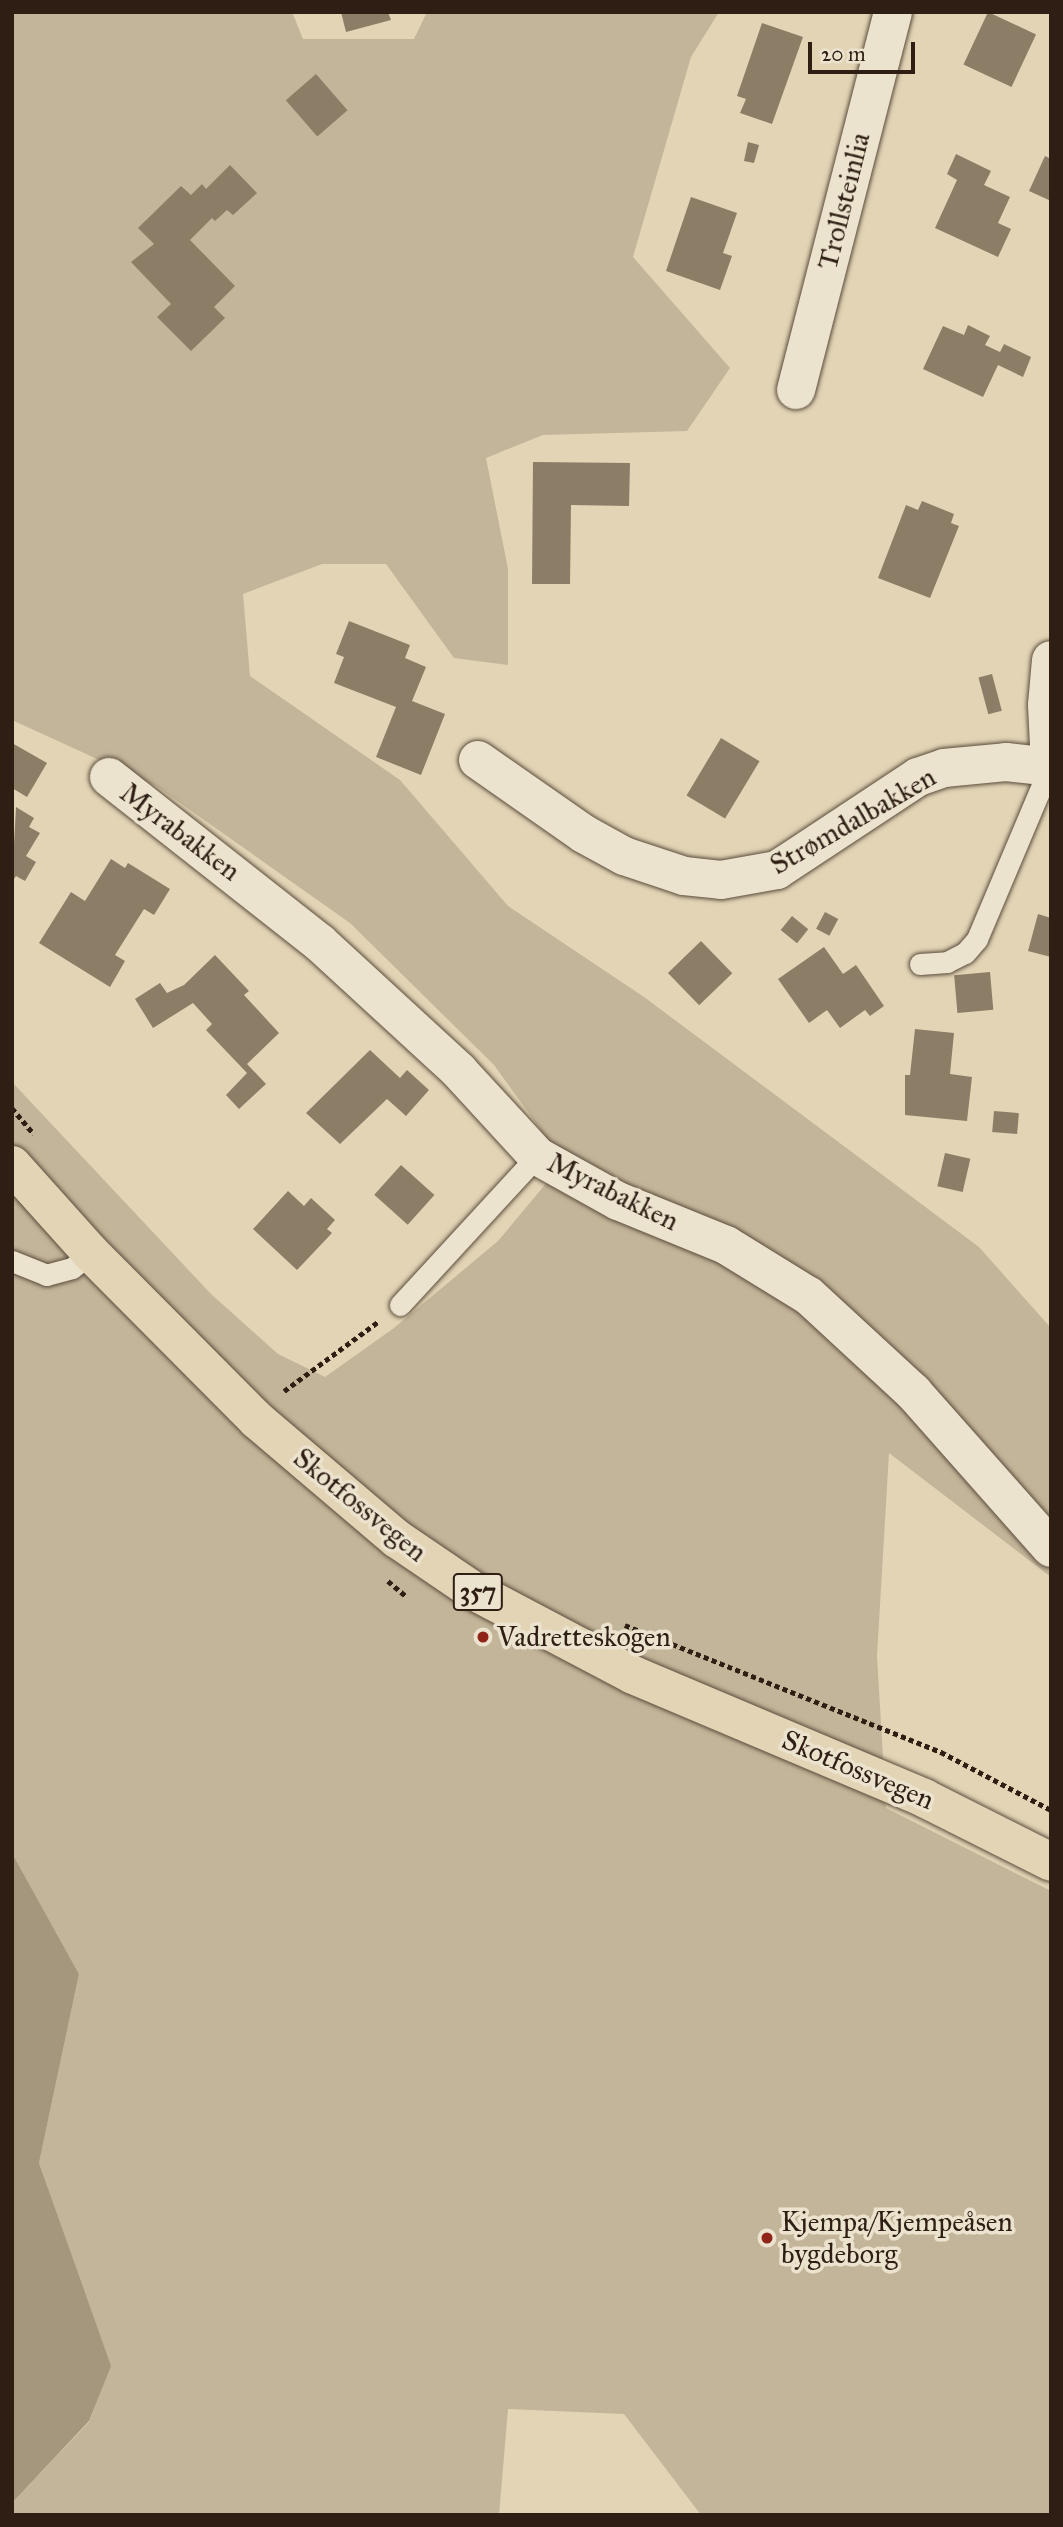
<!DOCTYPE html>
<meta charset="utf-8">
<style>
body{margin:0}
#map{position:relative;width:1063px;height:2527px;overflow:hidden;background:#e2d4b5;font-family:"IM FELL Great Primer",serif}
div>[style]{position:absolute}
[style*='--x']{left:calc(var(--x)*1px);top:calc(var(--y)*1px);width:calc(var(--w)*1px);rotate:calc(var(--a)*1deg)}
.green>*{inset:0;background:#c3b599}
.water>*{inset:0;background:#a5967e}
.building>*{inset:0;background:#8c7d67;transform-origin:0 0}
.path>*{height:4.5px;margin-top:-2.25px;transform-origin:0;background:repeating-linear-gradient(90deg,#2e1e13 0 5px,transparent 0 8.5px)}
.roads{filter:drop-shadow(0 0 2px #5b4c3c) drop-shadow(0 0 2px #5b4c3c)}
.service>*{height:21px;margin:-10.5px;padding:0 10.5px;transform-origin:10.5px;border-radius:10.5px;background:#ece3cf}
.minor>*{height:38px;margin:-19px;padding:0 19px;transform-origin:19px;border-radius:19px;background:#ece3cf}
.primary>*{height:38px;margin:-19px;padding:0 19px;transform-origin:19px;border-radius:19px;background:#e2d4b5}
.dots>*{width:19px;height:19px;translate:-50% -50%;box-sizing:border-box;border:4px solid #ece3cf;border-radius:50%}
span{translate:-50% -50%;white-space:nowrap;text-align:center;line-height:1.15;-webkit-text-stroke:7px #ece3cf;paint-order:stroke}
.shield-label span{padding:2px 5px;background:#ece3cf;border:2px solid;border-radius:5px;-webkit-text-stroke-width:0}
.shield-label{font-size:26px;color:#2e1e13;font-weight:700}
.street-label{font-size:28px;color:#2e1e13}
.poi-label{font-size:28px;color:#2e1e13}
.left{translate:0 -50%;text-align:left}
.frame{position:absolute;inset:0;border:14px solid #2e1e13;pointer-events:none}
.scale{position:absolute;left:808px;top:42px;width:107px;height:32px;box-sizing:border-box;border:4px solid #2e1e13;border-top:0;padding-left:9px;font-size:21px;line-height:24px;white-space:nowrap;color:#2e1e13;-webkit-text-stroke:5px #ece3cf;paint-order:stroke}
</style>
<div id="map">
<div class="green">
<div style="clip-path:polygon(12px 12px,292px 12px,303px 39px,414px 39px,427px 12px,719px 12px,691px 57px,633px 257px,730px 368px,687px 431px,543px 435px,486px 458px,508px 569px,508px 665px,454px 658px,386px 564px,322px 564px,243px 594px,250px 676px,400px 780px,508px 906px,644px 997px,979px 1247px,1051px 1328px,1051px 1577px,889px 1453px,877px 1656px,886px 1808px,1051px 1891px,1051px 2515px,701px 2515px,624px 2414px,508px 2409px,499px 2515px,12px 2515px,12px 2503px,89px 2422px,110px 2366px,39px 2163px,79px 1974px,12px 1853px,12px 1082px,211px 1294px,278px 1354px,325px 1377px,394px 1328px,498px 1241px,564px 1162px,494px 1065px,350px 923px,156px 786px,12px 720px)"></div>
</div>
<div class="water">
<div style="clip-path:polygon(12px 1853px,79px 1974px,39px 2163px,111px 2366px,89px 2421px,12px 2503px)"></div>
</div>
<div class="building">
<div style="clip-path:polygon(341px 12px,388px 12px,391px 20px,346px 32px)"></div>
<div style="left:988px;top:12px;width:53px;height:58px;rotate:25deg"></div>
<div style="clip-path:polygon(762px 23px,803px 37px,772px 124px,740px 113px,746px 99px,737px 96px)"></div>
<div style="left:316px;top:74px;width:48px;height:40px;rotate:49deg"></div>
<div style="clip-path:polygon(748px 142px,759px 145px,754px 163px,744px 161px)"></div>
<div style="clip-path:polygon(956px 154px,991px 171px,984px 185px,1010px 197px,998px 223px,1011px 229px,998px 257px,935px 228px,957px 180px,947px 174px)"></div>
<div style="clip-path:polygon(1045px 156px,1051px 159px,1051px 201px,1029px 191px)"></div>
<div style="clip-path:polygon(230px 165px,257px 193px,233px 215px,227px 210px,215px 221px,212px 218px,190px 240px,235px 286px,214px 307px,225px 318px,191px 351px,157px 317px,171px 304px,131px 262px,154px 244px,138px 228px,181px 186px,191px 195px,202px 184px,206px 189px)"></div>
<div style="clip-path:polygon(691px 197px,737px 213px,723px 253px,732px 256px,720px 290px,666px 271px)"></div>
<div style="clip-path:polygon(968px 325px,990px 336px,985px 345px,1000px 352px,1004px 344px,1031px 357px,1023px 377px,998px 365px,983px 397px,923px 369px,943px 326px,964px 335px)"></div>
<div style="clip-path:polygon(533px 462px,630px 463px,629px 506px,571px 505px,570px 584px,532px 584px)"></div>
<div style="clip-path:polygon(922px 501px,954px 514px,951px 523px,959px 526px,930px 598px,878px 578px,906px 505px,918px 510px)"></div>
<div style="clip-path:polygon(349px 621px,410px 645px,405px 658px,426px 667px,412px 701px,445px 714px,421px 775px,376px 757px,396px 707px,334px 683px,344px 657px,336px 654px)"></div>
<div style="left:992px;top:674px;width:38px;height:14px;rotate:75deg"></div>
<div style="left:721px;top:738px;width:45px;height:67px;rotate:31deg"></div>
<div style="clip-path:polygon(12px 743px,47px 763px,27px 797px,12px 788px)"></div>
<div style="clip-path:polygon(16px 807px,34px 818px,29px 827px,40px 833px,26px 856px,36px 862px,25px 881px,16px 876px,12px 882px)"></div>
<div style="clip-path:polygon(111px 859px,125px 868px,128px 863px,170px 889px,154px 915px,144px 909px,115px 955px,125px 961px,110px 987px,39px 943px,71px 892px,85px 901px)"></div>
<div style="left:825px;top:912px;width:15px;height:19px;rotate:28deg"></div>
<div style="clip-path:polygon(1038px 914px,1051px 918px,1051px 957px,1028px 951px)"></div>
<div style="left:792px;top:916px;width:21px;height:18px;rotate:39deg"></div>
<div style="left:701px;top:941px;width:45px;height:46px;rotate:46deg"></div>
<div style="clip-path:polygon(824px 947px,843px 974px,856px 965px,884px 1006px,870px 1016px,865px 1010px,840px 1028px,827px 1010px,809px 1023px,778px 979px)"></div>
<div style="clip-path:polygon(215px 955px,249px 991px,244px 995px,279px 1033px,247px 1064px,266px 1084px,239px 1109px,226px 1095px,247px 1073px,206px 1030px,212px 1024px,193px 1003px,153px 1028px,135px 999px,160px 983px,167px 993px,184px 985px)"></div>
<div style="left:990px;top:972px;width:38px;height:36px;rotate:85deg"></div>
<div style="clip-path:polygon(915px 1029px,954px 1033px,950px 1074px,972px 1077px,967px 1121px,905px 1115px,905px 1075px,910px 1075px)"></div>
<div style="clip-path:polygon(370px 1050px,400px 1078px,407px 1070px,429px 1090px,406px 1116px,387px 1099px,340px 1144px,306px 1113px)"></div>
<div style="left:994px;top:1111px;width:25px;height:21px;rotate:5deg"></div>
<div style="left:945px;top:1153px;width:26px;height:34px;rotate:13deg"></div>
<div style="left:401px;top:1165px;width:45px;height:40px;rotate:42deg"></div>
<div style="clip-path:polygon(288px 1191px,304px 1206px,311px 1198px,335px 1220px,327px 1229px,332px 1233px,297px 1270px,253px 1229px)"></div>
</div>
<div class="path">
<div style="--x:12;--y:1108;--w:34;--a:50"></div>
<div style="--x:284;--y:1391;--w:118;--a:-36.4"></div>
<div style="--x:388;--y:1581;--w:25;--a:40"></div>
<div style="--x:625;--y:1625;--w:341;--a:21.9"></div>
<div style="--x:941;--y:1752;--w:124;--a:27.8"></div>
</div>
<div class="roads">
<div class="service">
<div style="--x:920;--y:964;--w:27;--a:-4"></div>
<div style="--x:947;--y:962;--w:20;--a:-27"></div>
<div style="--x:965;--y:953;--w:18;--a:-49"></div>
<div style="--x:977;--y:939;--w:188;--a:-67.1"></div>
<div style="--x:12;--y:1261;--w:37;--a:22"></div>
<div style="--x:46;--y:1275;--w:27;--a:-15"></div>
<div style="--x:72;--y:1268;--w:24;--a:-38"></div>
<div style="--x:400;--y:1305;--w:202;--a:-47.4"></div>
</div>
<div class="minor">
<div style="--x:796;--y:390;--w:390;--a:-75.6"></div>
<div style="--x:478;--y:760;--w:129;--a:34.9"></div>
<div style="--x:584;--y:834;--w:46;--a:28.8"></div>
<div style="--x:624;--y:856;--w:63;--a:18.4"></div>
<div style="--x:684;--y:876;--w:37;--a:6"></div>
<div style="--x:721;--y:880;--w:57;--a:-10.1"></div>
<div style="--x:777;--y:870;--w:169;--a:-33.4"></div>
<div style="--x:918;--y:777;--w:28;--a:-19"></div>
<div style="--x:944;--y:768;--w:62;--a:-5.5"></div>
<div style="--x:1006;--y:762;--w:45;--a:6.3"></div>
<div style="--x:1050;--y:766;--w:61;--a:-92.8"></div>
<div style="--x:1047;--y:705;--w:45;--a:-84.9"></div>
<div style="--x:109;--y:777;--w:268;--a:38.2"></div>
<div style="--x:320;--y:943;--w:188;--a:42.6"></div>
<div style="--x:458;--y:1070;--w:117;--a:47.4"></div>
<div style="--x:537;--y:1156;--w:93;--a:29.1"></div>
<div style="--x:618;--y:1201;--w:117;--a:22.2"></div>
<div style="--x:726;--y:1245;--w:97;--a:31.6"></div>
<div style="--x:809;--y:1296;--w:142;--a:42.7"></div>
<div style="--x:913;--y:1392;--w:208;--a:48.5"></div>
</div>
<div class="primary">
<div style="--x:12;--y:1165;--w:118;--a:48.1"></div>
<div style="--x:91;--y:1253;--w:235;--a:45.2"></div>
<div style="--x:257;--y:1420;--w:184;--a:40.4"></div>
<div style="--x:397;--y:1539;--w:91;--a:34.2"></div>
<div style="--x:472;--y:1590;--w:182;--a:27.8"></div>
<div style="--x:633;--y:1675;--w:316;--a:22.9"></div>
<div style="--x:924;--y:1798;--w:142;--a:26.7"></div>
</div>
</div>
<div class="dots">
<div style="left:483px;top:1637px;background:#8f2418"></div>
<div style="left:767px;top:2238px;background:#8f2418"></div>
</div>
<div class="shield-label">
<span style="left:478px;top:1592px">357</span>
</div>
<div class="street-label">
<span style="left:844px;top:201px;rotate:-76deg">Trollsteinlia</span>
<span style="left:853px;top:821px;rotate:-30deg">Strømdalbakken</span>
<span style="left:180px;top:832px;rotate:37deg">Myrabakken</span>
<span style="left:613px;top:1192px;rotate:26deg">Myrabakken</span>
<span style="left:360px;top:1505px;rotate:39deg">Skotfossvegen</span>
<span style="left:858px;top:1770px;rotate:23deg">Skotfossvegen</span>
</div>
<div class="poi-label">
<span class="left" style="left:497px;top:1637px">Vadretteskogen</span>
<span class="left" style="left:781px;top:2238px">Kjempa/Kjempeåsen<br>bygdeborg</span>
</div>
<div class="frame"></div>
<div class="scale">20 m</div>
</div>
